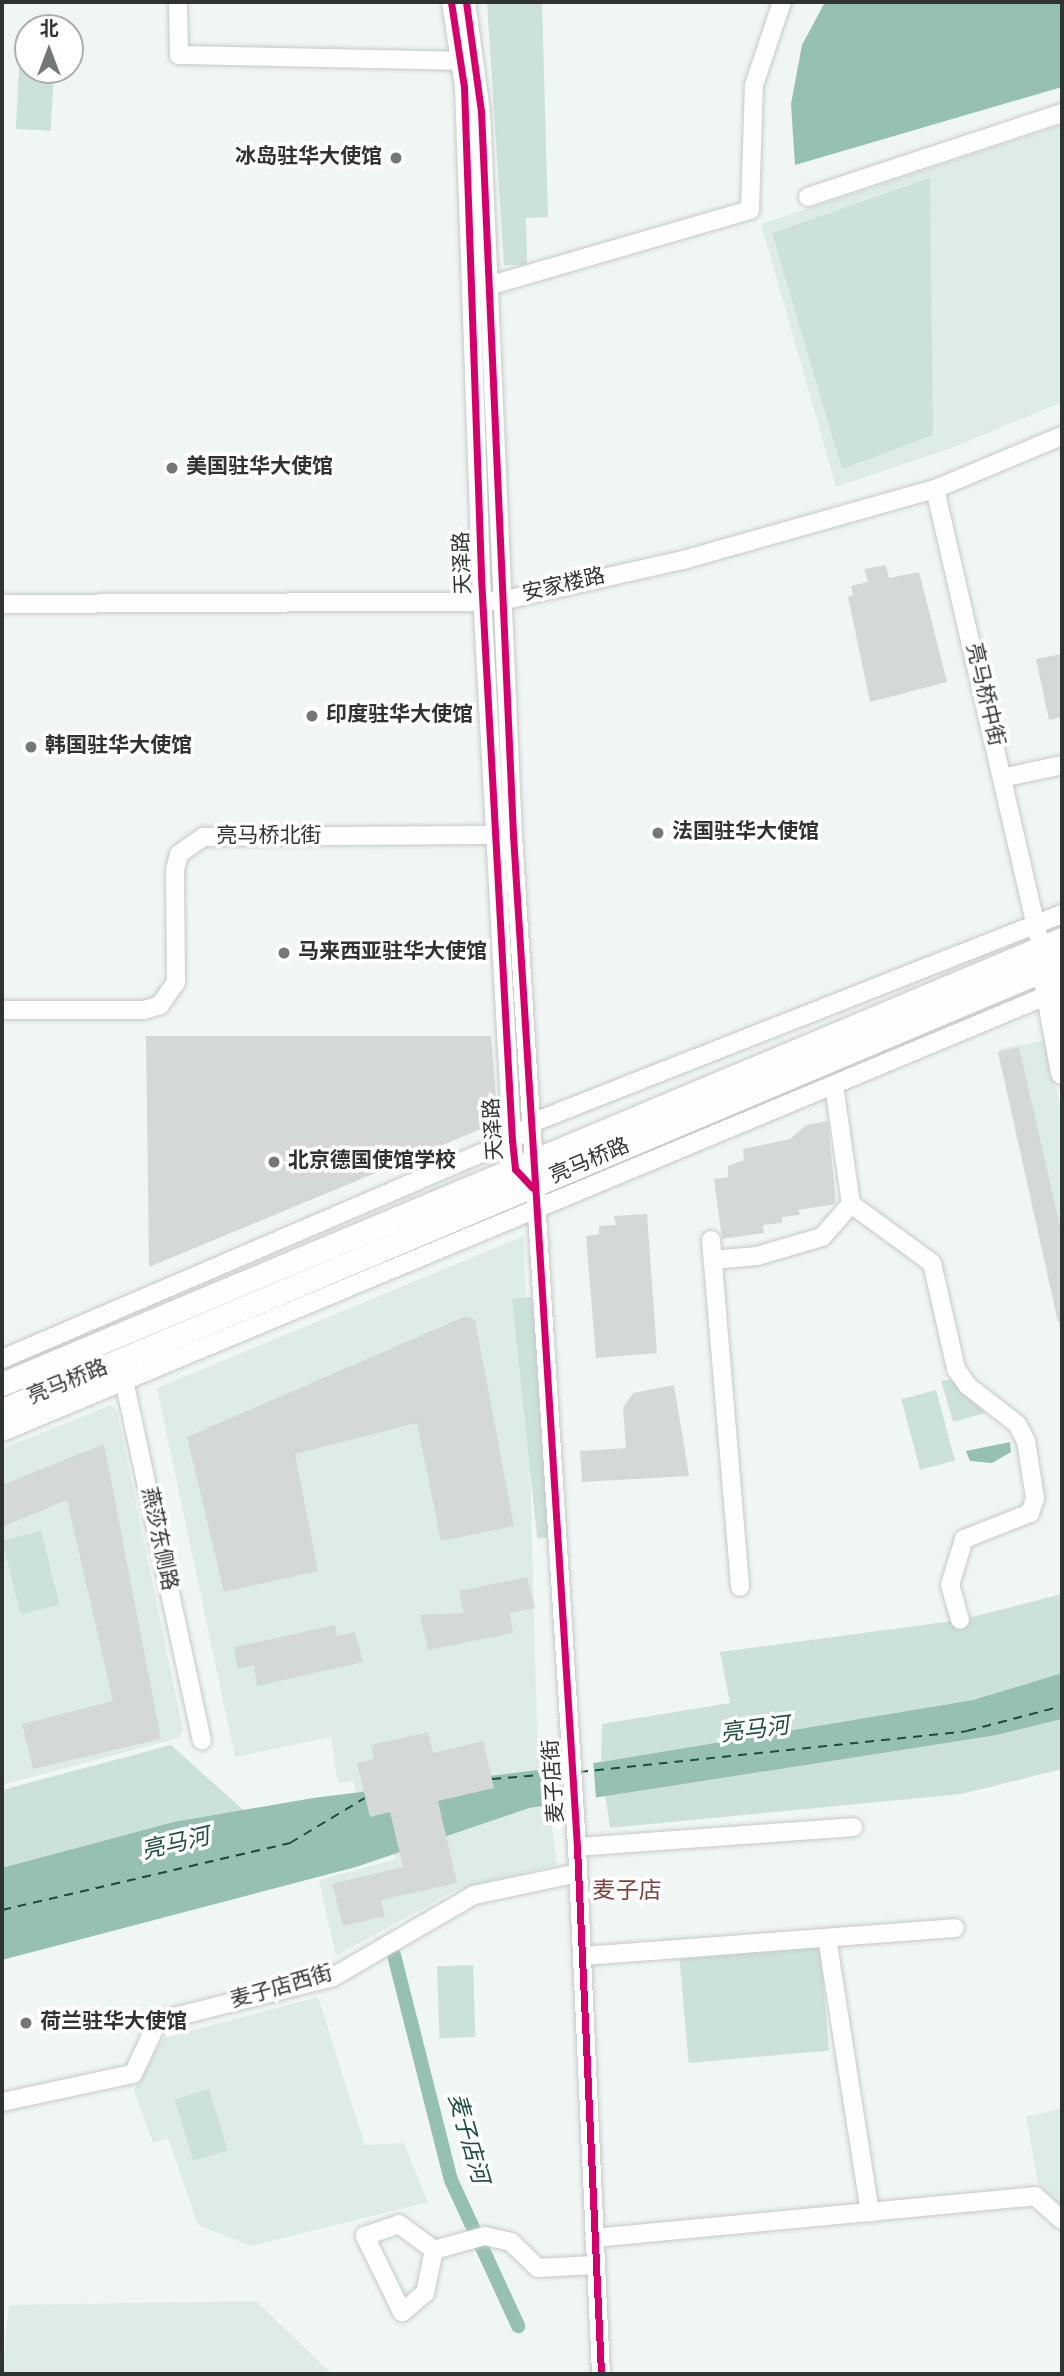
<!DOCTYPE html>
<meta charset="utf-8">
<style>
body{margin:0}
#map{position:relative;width:1064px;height:2376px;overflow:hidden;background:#f0f6f4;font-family:Overpass,"Noto Sans SC",sans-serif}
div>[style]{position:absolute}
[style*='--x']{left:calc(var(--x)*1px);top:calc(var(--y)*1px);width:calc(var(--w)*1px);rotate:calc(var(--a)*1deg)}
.built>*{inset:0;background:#deece6}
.green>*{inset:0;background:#cbe1d9;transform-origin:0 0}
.water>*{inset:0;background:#95c0b2}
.pier>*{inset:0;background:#f0f6f4}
.canal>*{height:14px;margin:-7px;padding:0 7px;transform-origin:7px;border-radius:7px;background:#95c0b2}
.ferry>*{height:2px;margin-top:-1px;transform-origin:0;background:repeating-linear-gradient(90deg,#1b4d40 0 9px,transparent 0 16px)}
.building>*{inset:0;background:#d4d9d7}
.roads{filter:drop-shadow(0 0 2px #c5cac8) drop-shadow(0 0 2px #c5cac8)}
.minor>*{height:18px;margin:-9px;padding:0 9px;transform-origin:9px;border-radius:9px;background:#fdfefd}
.major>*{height:23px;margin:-11.5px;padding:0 11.5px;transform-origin:11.5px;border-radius:11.5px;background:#fdfefd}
.cycleway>*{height:7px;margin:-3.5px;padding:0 3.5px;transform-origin:3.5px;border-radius:3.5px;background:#d6006c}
.dots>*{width:19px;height:19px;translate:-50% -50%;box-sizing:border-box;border:4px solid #fff;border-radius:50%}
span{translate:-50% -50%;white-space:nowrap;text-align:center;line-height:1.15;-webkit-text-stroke:7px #fff;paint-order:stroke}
.poi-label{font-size:21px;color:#2f3432;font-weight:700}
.right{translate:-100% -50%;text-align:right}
.left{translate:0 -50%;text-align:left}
.street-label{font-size:21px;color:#2f3432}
.water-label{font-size:23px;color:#1b4d40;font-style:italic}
.neighbourhood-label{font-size:23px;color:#853d3c}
.frame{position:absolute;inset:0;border:4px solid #2f3432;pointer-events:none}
.north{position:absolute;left:14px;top:14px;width:70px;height:70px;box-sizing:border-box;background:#fff;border:2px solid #acaead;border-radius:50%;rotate:0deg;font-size:19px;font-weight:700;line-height:28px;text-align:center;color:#2f3432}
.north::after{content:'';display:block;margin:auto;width:24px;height:32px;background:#737876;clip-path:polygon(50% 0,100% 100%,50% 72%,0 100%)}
</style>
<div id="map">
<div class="built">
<div style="clip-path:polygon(1062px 125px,1062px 402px,954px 447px,836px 487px,761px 224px)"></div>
<div style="clip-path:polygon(1046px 1040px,1062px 1115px,1062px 1338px,999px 1049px)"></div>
<div style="clip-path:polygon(524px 1236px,537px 1730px,542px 1811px,552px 1826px,557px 1865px,456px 1890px,336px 1956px,319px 1880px,396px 1859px,385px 1842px,369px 1841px,353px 1781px,338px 1783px,331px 1737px,235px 1757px,157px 1388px)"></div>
<div style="clip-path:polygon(111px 1405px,117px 1411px,183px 1730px,178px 1738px,2px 1785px,2px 1449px)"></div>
<div style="clip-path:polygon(318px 1997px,365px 2145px,404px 2143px,428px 2202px,251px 2246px,198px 2225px,168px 2138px,153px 2143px,134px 2090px,164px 2038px)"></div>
<div style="clip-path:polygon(1062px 2109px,1062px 2206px,1038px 2184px,1026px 2116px)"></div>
<div style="clip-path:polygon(256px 2301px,332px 2374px,2px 2374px,9px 2305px)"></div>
</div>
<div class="green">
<div style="clip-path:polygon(487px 2px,542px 2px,548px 217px,526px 218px,527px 265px,504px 265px)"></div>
<div style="left:19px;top:68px;width:35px;height:61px;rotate:3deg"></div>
<div style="clip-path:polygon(930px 178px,933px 435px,842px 469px,772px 233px)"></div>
<div style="left:532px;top:1297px;width:241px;height:20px;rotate:84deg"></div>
<div style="clip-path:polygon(954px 1379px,985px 1413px,953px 1422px,941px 1381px)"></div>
<div style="left:936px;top:1390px;width:73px;height:36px;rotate:75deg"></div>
<div style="left:41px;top:1531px;width:76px;height:40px;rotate:76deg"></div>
<div style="clip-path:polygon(1062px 1594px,1062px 1673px,973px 1700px,601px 1762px,602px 1724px,730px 1703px,720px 1652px,960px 1620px)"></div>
<div style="clip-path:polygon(1062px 1719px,1062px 1769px,961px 1794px,610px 1828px,605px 1793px,997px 1735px)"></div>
<div style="clip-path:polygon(171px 1745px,250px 1816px,2px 1869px,2px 1790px)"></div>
<div style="left:820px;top:1947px;width:104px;height:141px;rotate:85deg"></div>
<div style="left:473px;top:1965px;width:72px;height:36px;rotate:88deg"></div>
<div style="left:209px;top:2089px;width:64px;height:36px;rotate:73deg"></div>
</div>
<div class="water">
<div style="clip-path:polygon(825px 2px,1062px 2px,1062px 87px,795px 165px,791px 104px,802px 45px)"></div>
<div style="clip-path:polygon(1010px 1442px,1011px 1452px,992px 1463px,970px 1461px,966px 1451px)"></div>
<div style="clip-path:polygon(1062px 1673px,1062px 1719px,997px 1735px,529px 1808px,356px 1867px,2px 1960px,2px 1868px,174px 1822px,313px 1798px,601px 1762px,973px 1700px)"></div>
</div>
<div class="pier">
<div style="clip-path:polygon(593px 1760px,596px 1798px,546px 1808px,543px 1766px)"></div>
</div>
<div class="canal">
<div style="--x:394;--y:1955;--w:232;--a:75.8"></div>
<div style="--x:451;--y:2180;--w:161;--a:65.3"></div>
</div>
<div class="ferry">
<div style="--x:579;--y:1772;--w:390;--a:-6"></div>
<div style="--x:967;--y:1731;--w:98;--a:-14.7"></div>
<div style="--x:492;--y:1779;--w:71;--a:-4.8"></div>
<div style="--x:2;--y:1910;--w:296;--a:-13.1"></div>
<div style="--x:290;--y:1843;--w:87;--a:-31"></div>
</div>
<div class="building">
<div style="clip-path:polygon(886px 565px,889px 578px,919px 572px,947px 682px,870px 702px,848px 597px,853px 595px,851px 586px,868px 582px,864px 569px)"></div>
<div style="clip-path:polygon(1062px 654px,1062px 717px,1049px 720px,1036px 659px)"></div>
<div style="clip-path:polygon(146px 1036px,491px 1036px,498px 1122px,149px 1267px)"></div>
<div style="clip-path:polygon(1019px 1047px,1062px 1235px,1062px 1321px,1058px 1322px,998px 1052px)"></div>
<div style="clip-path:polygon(828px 1121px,836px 1204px,798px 1210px,800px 1215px,782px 1217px,782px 1223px,763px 1225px,764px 1233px,722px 1239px,714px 1179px,728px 1177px,728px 1166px,744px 1160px,743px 1149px,790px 1139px,806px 1125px)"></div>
<div style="clip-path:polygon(647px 1214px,657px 1353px,596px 1358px,586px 1236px,599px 1234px,599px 1226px,616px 1225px,614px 1216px)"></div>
<div style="clip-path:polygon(466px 1316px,475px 1320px,514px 1526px,441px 1541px,417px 1423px,295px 1454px,318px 1571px,224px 1592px,187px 1437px)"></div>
<div style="clip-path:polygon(674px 1385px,689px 1476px,582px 1482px,580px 1451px,626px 1448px,623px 1408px,633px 1393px)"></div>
<div style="clip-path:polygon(104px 1444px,161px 1739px,33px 1769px,22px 1724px,113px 1701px,67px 1500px,2px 1527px,2px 1485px)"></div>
<div style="clip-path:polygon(527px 1577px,535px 1608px,510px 1613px,513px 1633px,428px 1650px,420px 1615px,464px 1613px,459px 1591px)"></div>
<div style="clip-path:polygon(335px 1625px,337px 1636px,355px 1632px,363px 1662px,257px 1686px,254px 1665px,237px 1669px,234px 1647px)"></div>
<div style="clip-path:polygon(428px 1732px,433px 1753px,483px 1741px,494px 1788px,438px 1801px,457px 1883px,381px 1900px,385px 1916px,343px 1926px,332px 1884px,403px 1867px,390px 1812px,370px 1817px,357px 1763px,374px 1759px,371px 1745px)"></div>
</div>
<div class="roads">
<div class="minor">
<div style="--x:178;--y:2;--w:53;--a:88.9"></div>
<div style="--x:179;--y:55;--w:281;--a:1.2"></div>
<div style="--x:451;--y:2;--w:86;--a:81.3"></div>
<div style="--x:464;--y:87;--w:490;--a:88"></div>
<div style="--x:481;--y:577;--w:564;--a:86.85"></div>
<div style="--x:512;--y:1140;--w:29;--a:84"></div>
<div style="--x:515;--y:1169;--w:11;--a:49"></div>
<div style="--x:466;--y:2;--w:110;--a:82.2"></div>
<div style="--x:481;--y:111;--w:725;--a:87.47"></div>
<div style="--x:513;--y:835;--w:1014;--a:86.38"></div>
<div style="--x:577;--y:1847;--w:528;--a:87.39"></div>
<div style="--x:808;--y:197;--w:268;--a:-18.3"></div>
<div style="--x:488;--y:286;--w:273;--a:-16.2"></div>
<div style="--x:750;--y:210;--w:125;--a:-88.2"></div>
<div style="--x:754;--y:85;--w:88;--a:-71.4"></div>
<div style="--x:935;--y:489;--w:458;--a:77"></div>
<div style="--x:2;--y:604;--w:499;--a:-0.3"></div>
<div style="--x:501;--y:601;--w:191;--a:-12.7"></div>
<div style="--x:687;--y:559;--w:258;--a:-15.8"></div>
<div style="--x:935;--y:489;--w:138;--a:-22.7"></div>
<div style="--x:1002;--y:778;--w:61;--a:-12.2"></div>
<div style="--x:2;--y:1010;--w:142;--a:0"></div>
<div style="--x:144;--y:1010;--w:17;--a:-17"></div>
<div style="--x:160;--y:1005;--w:28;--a:-55"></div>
<div style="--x:176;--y:982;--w:112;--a:-90.5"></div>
<div style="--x:175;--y:870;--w:16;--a:-76"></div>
<div style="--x:179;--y:854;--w:29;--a:-35"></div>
<div style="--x:203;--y:837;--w:305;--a:-0.4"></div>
<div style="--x:851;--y:1204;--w:100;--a:36.1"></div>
<div style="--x:932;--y:1263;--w:109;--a:77.2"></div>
<div style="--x:956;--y:1369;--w:21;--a:55"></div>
<div style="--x:968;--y:1386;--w:62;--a:37.8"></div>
<div style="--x:1017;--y:1424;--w:19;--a:62"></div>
<div style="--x:1026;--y:1441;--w:58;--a:81"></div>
<div style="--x:1035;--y:1498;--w:16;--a:108"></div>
<div style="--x:1030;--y:1513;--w:71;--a:158.5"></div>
<div style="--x:964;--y:1539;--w:48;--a:106.9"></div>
<div style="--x:950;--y:1585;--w:36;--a:74"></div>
<div style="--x:711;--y:1240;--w:348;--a:85.2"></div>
<div style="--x:713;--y:1260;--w:44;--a:-5.2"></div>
<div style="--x:757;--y:1256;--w:68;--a:-16.3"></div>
<div style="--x:822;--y:1237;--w:44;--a:-48.7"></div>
<div style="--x:851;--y:1204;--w:120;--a:-98.1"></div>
<div style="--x:2;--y:1359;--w:555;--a:-23.24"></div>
<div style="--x:512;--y:1140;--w:28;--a:-39"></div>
<div style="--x:534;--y:1122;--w:567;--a:-21.5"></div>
<div style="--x:122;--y:1371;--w:378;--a:77.8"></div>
<div style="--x:2;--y:1432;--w:1144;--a:-22.67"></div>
<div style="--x:577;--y:1847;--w:277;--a:-4.1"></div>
<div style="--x:827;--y:1938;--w:278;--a:81.1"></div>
<div style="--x:583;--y:1956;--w:373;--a:-4.3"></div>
<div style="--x:2;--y:2102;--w:134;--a:-12.1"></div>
<div style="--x:133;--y:2074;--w:59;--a:-64.7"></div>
<div style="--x:158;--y:2021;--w:180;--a:-14.1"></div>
<div style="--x:333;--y:1977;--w:163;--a:-30.2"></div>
<div style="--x:474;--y:1895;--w:106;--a:-11.9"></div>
<div style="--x:594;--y:2238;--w:443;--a:-5.4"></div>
<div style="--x:1035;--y:2196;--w:36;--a:42"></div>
<div style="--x:434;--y:2250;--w:44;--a:101.8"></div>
<div style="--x:425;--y:2293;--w:30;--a:140"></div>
<div style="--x:402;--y:2312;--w:85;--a:-116"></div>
<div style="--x:365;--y:2236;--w:36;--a:-19"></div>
<div style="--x:399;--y:2224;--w:44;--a:36.6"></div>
<div style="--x:434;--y:2250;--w:53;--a:-15.4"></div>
<div style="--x:485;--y:2236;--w:27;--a:13"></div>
<div style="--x:511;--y:2242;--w:37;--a:44"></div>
<div style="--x:538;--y:2268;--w:57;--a:-3"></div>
</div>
<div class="major">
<div style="--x:1048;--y:955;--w:13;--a:45"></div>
<div style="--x:1057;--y:964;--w:27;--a:80"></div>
<div style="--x:1041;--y:958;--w:116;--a:79.6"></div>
<div style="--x:2;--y:1384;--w:1150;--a:-22.77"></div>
<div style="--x:2;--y:1410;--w:1151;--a:-22.91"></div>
</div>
</div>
<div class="cycleway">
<div style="--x:451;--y:2;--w:86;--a:81.3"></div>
<div style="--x:464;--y:87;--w:490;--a:88"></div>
<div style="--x:481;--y:577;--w:564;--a:86.85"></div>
<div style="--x:512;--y:1140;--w:29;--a:84"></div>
<div style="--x:515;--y:1169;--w:25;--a:47"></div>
<div style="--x:466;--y:2;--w:110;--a:82.2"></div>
<div style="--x:481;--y:111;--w:725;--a:87.47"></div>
<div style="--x:513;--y:835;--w:1014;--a:86.38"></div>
<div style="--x:577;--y:1847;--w:528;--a:87.39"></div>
</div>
<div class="dots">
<div style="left:396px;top:158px;background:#737876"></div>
<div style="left:172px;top:468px;background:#737876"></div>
<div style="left:312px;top:716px;background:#737876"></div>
<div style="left:31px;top:747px;background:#737876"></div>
<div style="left:658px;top:833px;background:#737876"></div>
<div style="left:284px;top:953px;background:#737876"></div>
<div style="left:274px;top:1162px;background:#737876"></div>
<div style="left:26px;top:2023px;background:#737876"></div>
</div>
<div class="poi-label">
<span class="right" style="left:382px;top:158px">冰岛驻华大使馆</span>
<span class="left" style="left:186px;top:468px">美国驻华大使馆</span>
<span class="left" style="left:326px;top:716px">印度驻华大使馆</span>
<span class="left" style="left:45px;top:747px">韩国驻华大使馆</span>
<span class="left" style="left:672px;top:833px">法国驻华大使馆</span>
<span class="left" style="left:298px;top:953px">马来西亚驻华大使馆</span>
<span class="left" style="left:288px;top:1162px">北京德国使馆学校</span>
<span class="left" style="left:40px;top:2023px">荷兰驻华大使馆</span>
</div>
<div class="street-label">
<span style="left:464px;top:563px;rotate:-92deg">天泽路</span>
<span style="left:564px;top:586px;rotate:-13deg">安家楼路</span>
<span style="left:984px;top:695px;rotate:77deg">亮马桥中街</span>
<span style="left:269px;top:837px">亮马桥北街</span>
<span style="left:495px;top:1129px;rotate:-94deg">天泽路</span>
<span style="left:590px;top:1162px;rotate:-23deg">亮马桥路</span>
<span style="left:68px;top:1383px;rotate:-22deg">亮马桥路</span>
<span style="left:158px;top:1539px;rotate:78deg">燕莎东侧路</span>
<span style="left:555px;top:1781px;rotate:-94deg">麦子店街</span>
<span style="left:282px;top:1988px;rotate:-16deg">麦子店西街</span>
</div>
<div class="water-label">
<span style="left:755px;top:1732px;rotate:-7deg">亮马河</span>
<span style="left:176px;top:1846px;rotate:-13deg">亮马河</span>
<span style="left:466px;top:2139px;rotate:74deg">麦子店河</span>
</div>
<div class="neighbourhood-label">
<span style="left:627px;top:1893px">麦子店</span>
</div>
<div class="frame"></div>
<div class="north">北</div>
</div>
